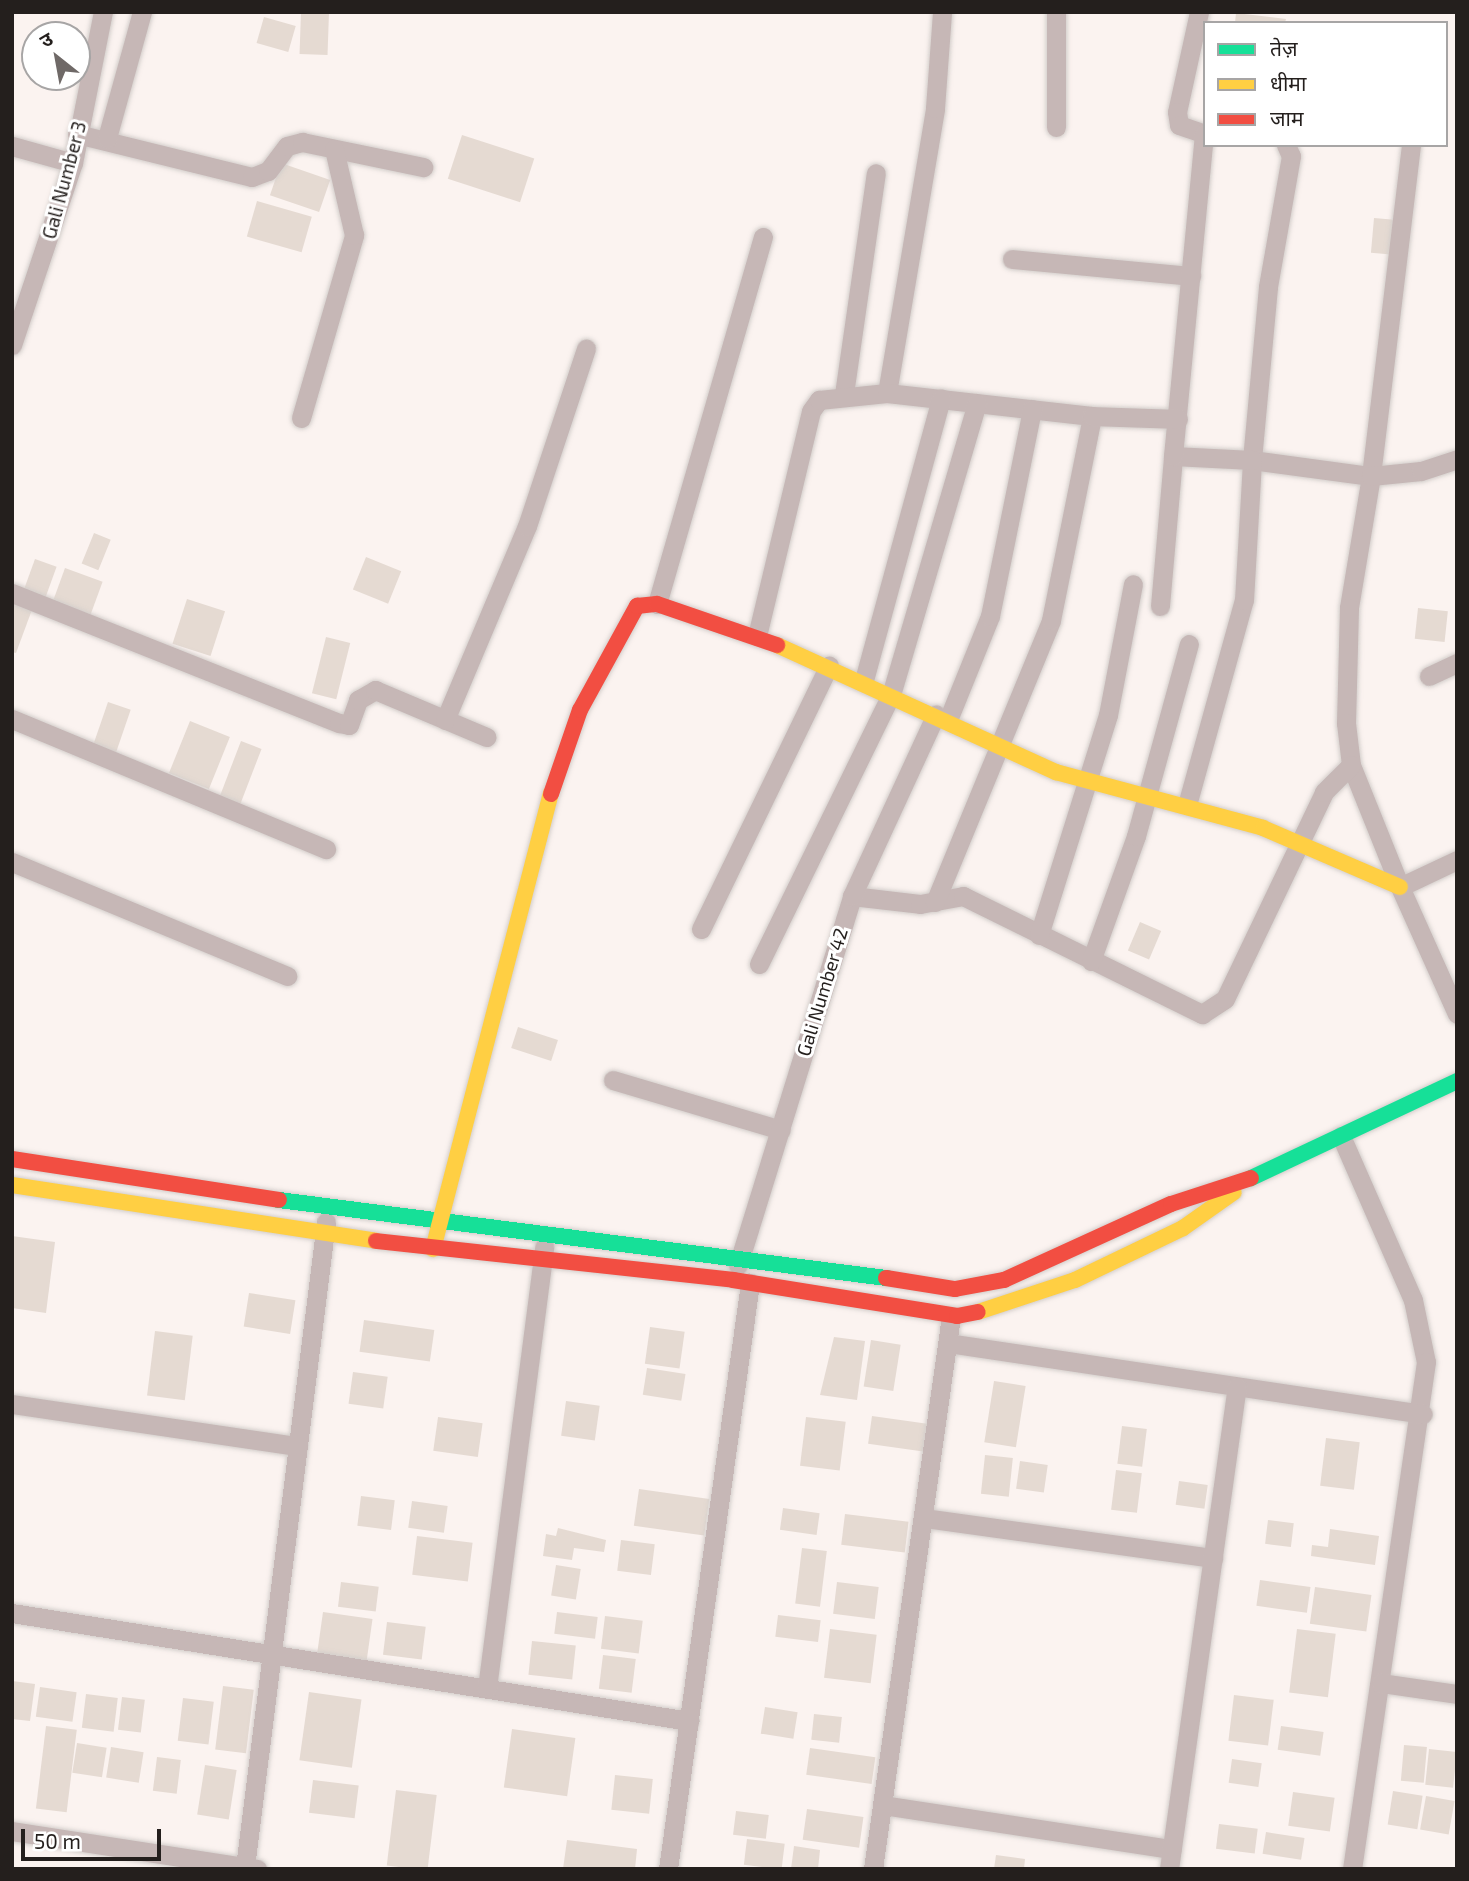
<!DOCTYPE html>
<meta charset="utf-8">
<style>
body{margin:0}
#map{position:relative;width:1469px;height:1881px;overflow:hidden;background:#fbf3f0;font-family:"Exo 2","Noto Sans Devanagari",sans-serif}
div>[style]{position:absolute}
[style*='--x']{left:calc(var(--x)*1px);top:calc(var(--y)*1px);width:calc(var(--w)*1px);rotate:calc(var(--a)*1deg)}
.building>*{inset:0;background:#e5dad2;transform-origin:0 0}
.roads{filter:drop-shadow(0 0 2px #d3cecb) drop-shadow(0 0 2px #d3cecb)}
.street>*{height:19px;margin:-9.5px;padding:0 9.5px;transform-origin:9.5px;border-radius:9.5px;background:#c6b7b6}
.fast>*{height:16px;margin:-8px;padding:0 8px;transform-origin:8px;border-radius:8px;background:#16e098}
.slow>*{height:16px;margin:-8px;padding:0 8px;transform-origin:8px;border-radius:8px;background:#ffcf43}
.jam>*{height:16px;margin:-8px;padding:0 8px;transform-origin:8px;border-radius:8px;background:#f24e42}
span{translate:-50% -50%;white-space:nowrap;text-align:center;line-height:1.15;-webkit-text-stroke:6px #fff;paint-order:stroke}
.street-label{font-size:19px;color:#241f1d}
.frame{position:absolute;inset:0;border:14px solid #241f1d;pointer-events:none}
.legend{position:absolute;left:1203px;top:21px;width:245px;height:126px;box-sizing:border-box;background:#fff;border:2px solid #a7a5a5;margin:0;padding:9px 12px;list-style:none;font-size:21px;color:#241f1d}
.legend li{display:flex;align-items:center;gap:14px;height:35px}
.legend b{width:35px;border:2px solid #a7a5a5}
.north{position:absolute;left:21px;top:21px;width:70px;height:70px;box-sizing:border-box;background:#fff;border:2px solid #a7a5a5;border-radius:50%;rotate:329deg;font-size:19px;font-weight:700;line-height:28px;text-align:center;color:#241f1d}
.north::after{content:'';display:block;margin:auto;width:24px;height:32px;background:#6f6967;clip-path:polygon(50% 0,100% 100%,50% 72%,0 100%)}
.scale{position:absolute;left:21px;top:1829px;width:140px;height:32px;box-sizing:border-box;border:4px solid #241f1d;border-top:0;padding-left:9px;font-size:21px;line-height:24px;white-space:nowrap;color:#241f1d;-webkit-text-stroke:5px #fff;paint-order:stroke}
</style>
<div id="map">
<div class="building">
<div style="left:301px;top:12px;width:28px;height:42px;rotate:2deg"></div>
<div style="clip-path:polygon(1236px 13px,1286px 19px,1285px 23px,1235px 23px)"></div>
<div style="left:264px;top:17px;width:33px;height:27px;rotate:16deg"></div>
<div style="left:462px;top:135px;width:76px;height:46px;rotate:18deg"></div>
<div style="left:281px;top:163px;width:52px;height:34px;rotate:19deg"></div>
<div style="left:257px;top:201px;width:57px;height:37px;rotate:16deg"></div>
<div style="left:1374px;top:218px;width:23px;height:35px;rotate:5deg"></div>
<div style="left:94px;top:533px;width:18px;height:33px;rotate:22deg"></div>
<div style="left:366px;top:557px;width:38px;height:35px;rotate:22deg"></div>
<div style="left:35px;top:559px;width:23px;height:39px;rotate:20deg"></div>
<div style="left:65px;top:568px;width:40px;height:35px;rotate:20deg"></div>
<div style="clip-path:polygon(12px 599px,33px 607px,16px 653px,12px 652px)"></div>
<div style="left:187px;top:599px;width:40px;height:47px;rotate:18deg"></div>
<div style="left:1418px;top:608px;width:30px;height:31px;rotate:6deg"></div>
<div style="left:326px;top:637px;width:25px;height:58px;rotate:14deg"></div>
<div style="left:108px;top:702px;width:24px;height:49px;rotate:19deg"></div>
<div style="left:190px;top:721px;width:43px;height:56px;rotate:22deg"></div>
<div style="left:241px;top:741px;width:22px;height:61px;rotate:21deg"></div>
<div style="left:1140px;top:922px;width:23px;height:31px;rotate:23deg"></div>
<div style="left:518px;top:1027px;width:42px;height:22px;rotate:18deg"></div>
<div style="clip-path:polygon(12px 1236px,55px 1242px,46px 1313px,12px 1308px)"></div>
<div style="left:249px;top:1293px;width:47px;height:34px;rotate:9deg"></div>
<div style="left:364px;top:1320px;width:71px;height:32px;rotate:8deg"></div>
<div style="left:650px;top:1327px;width:35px;height:37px;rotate:8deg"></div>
<div style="left:155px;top:1331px;width:38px;height:65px;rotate:7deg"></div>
<div style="clip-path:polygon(834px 1337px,865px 1341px,857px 1400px,820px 1395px)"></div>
<div style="left:871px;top:1340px;width:30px;height:47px;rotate:9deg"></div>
<div style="left:647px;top:1368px;width:39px;height:27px;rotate:9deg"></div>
<div style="left:353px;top:1372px;width:35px;height:32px;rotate:8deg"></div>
<div style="left:994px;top:1381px;width:32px;height:62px;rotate:9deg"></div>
<div style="left:566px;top:1401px;width:34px;height:35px;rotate:8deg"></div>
<div style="left:872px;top:1416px;width:61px;height:28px;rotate:8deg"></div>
<div style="left:438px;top:1417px;width:45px;height:34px;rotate:8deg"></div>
<div style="left:806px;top:1417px;width:40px;height:49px;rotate:7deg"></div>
<div style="left:1122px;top:1426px;width:25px;height:38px;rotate:7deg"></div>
<div style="left:1326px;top:1438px;width:34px;height:48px;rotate:7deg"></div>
<div style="left:985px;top:1455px;width:28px;height:39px;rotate:6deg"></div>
<div style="left:1020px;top:1461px;width:28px;height:28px;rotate:8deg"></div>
<div style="left:1116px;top:1470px;width:26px;height:40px;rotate:7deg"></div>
<div style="left:1179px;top:1481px;width:29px;height:24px;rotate:8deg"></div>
<div style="left:639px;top:1489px;width:71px;height:37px;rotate:8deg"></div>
<div style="left:361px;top:1496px;width:34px;height:30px;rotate:7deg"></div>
<div style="left:412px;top:1501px;width:36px;height:27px;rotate:8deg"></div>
<div style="left:783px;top:1508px;width:37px;height:22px;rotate:8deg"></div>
<div style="left:845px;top:1514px;width:64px;height:31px;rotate:7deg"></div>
<div style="left:1268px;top:1520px;width:26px;height:24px;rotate:7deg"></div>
<div style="clip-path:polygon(558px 1528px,606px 1540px,604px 1552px,574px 1548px,572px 1560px,543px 1556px,546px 1534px,556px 1536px)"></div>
<div style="clip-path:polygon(1330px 1529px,1379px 1536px,1375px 1565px,1311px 1556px,1312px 1545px,1328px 1547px)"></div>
<div style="left:417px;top:1536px;width:56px;height:39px;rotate:7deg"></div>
<div style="left:621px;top:1540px;width:34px;height:31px;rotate:7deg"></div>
<div style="left:802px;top:1548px;width:25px;height:56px;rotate:7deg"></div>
<div style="left:556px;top:1565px;width:25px;height:31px;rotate:9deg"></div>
<div style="left:1260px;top:1580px;width:51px;height:26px;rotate:8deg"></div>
<div style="left:341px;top:1582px;width:38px;height:25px;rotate:7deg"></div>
<div style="left:837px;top:1582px;width:42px;height:32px;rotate:7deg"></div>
<div style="left:1315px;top:1587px;width:57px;height:37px;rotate:8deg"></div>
<div style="left:323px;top:1612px;width:50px;height:43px;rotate:8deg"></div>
<div style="left:557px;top:1612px;width:41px;height:22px;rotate:7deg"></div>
<div style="left:778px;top:1615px;width:43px;height:22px;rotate:7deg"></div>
<div style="left:605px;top:1616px;width:38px;height:33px;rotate:7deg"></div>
<div style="left:387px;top:1622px;width:39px;height:33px;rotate:7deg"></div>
<div style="left:830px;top:1629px;width:47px;height:49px;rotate:7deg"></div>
<div style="left:1297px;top:1629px;width:39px;height:64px;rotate:7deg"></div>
<div style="left:532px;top:1641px;width:44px;height:34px;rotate:6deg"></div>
<div style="left:603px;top:1655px;width:33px;height:34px;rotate:7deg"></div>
<div style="clip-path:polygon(12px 1681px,35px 1684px,30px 1721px,12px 1719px)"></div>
<div style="left:223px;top:1686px;width:31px;height:64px;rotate:7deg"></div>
<div style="left:40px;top:1687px;width:37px;height:30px;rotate:8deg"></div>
<div style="left:309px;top:1692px;width:53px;height:69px;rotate:8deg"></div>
<div style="left:86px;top:1694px;width:32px;height:34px;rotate:7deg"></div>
<div style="left:1234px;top:1695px;width:40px;height:46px;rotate:7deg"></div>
<div style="left:122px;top:1697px;width:23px;height:33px;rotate:7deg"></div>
<div style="left:183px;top:1698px;width:31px;height:43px;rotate:7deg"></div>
<div style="left:765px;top:1707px;width:33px;height:27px;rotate:9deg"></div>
<div style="left:814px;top:1714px;width:28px;height:26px;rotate:6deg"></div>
<div style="left:46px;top:1726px;width:31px;height:83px;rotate:7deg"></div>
<div style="left:1281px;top:1726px;width:43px;height:24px;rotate:8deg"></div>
<div style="left:512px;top:1729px;width:64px;height:59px;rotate:8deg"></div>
<div style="left:77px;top:1743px;width:30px;height:30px;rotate:9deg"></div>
<div style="left:1404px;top:1745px;width:23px;height:36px;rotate:5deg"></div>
<div style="left:111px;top:1747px;width:33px;height:31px;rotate:9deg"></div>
<div style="left:810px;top:1748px;width:66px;height:27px;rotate:8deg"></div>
<div style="left:1429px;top:1749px;width:28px;height:36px;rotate:6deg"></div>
<div style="left:157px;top:1757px;width:24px;height:34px;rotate:7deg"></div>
<div style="left:1232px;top:1759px;width:30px;height:24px;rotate:8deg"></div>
<div style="left:205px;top:1765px;width:32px;height:50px;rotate:9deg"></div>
<div style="left:615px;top:1775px;width:38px;height:35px;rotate:6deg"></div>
<div style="left:313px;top:1780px;width:46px;height:33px;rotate:7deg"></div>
<div style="left:396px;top:1790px;width:41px;height:76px;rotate:7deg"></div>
<div style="left:1393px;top:1791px;width:30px;height:34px;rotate:9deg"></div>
<div style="left:1293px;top:1792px;width:42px;height:34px;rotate:8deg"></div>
<div style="left:1426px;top:1796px;width:29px;height:34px;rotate:10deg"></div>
<div style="left:807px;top:1809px;width:57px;height:31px;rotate:8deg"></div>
<div style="left:736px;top:1811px;width:33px;height:24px;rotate:7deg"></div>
<div style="left:1219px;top:1824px;width:39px;height:25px;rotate:7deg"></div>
<div style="left:1266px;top:1832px;width:39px;height:22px;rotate:9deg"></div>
<div style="left:747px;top:1839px;width:38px;height:26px;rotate:7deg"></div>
<div style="clip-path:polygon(567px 1840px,637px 1849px,635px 1869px,563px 1869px)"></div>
<div style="clip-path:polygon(794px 1846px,820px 1850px,818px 1869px,791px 1869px)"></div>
<div style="clip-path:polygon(996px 1855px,1025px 1859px,1024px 1869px,994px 1869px)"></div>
</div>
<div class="roads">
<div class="street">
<div style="--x:1199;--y:12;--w:102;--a:102.4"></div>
<div style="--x:1177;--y:112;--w:13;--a:81"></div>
<div style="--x:1179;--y:125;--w:28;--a:19"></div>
<div style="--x:1056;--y:127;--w:115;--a:-90"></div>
<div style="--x:77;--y:134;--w:180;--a:13.8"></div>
<div style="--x:252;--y:177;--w:17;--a:-21"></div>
<div style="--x:268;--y:171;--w:31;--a:-53"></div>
<div style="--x:287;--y:146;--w:16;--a:-15"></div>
<div style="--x:302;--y:142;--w:124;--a:11.7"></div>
<div style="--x:107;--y:138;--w:131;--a:-74.5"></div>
<div style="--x:1286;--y:145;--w:12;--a:66"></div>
<div style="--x:1291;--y:156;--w:133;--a:100"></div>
<div style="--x:1268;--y:287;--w:174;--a:95.3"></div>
<div style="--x:1252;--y:460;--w:120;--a:7.7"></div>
<div style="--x:1371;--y:476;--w:134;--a:99.5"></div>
<div style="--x:1349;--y:608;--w:115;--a:91.5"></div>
<div style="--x:1346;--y:723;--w:42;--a:83.2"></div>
<div style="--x:1351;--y:765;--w:131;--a:68.1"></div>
<div style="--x:1411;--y:145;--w:333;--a:96.9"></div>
<div style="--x:1371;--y:476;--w:50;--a:-5.7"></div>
<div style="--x:1421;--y:471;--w:38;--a:-18"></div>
<div style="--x:12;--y:146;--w:63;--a:15.6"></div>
<div style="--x:1012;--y:259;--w:180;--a:5.4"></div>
<div style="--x:12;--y:345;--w:192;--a:-71.5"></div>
<div style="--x:73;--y:163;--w:154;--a:-78.8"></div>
<div style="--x:887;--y:393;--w:289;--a:-80.4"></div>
<div style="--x:935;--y:108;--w:96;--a:-85.8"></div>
<div style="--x:844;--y:394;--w:223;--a:-81.8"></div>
<div style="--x:301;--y:418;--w:191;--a:-73.8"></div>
<div style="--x:354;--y:235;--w:88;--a:-103.1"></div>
<div style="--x:12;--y:593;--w:352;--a:21.7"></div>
<div style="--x:339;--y:723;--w:10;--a:11"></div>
<div style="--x:349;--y:725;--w:27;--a:-70"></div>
<div style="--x:358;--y:700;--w:20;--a:-30"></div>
<div style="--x:375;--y:690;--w:121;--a:22.9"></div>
<div style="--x:657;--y:604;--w:382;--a:-73.9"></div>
<div style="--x:1160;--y:606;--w:151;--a:-85"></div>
<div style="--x:757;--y:636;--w:231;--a:-76.5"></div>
<div style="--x:811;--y:411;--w:14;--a:-54"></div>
<div style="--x:819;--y:400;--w:68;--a:-5.9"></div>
<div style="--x:887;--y:393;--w:206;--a:6.4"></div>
<div style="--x:1429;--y:676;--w:31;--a:-25"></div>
<div style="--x:864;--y:680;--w:292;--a:-74.7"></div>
<div style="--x:12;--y:719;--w:340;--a:22.5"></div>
<div style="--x:445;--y:720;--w:211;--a:-67.1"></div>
<div style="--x:527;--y:526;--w:187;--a:-71.6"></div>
<div style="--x:948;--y:720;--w:112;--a:-68"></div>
<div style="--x:990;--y:616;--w:211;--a:-78.5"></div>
<div style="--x:1187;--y:805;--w:213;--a:-74.5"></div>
<div style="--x:1244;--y:600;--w:140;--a:-86.7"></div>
<div style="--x:1252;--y:460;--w:79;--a:-177.1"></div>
<div style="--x:1173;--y:456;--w:323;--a:-84.5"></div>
<div style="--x:1457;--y:860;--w:63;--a:154.7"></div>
<div style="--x:1400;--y:887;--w:139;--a:65.8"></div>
<div style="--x:12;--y:862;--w:298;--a:22.5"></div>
<div style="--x:852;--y:896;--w:68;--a:6.7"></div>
<div style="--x:920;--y:904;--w:44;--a:-10.5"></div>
<div style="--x:963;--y:896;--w:267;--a:26.3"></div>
<div style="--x:1202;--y:1014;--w:27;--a:-33"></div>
<div style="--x:1225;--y:999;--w:229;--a:-64.4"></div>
<div style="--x:1324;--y:792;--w:38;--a:-45"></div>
<div style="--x:935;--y:902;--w:305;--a:-67.6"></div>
<div style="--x:1051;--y:620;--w:208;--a:-78.6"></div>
<div style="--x:1092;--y:416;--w:86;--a:2"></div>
<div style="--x:701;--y:929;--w:293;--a:-64.1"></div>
<div style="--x:1039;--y:935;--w:231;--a:-72.6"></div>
<div style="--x:1108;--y:715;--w:133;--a:-79.2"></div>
<div style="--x:1091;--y:961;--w:133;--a:-70.2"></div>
<div style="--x:1136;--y:836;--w:199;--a:-74.6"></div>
<div style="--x:759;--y:964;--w:300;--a:-63.9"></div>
<div style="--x:891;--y:695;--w:304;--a:-73.6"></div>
<div style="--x:613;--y:1080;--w:175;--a:16.6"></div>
<div style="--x:1341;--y:1136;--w:179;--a:66.3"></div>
<div style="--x:1413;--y:1300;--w:63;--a:78.2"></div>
<div style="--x:1426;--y:1362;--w:512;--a:98.3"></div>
<div style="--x:738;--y:1265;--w:386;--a:-72.8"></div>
<div style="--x:852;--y:896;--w:200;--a:-65.2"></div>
<div style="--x:948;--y:1343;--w:480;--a:8.5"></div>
<div style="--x:12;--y:1404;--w:289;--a:8.4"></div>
<div style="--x:924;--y:1518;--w:292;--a:7.9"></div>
<div style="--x:12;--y:1613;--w:686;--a:9.06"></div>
<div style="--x:1381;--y:1683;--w:77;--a:8.2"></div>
<div style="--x:487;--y:1688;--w:445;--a:-82.6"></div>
<div style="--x:883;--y:1805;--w:292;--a:8.7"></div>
<div style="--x:12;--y:1831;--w:248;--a:8.8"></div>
<div style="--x:245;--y:1867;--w:650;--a:-82.84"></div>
<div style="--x:668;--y:1869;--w:592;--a:-82.03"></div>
<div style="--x:873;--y:1869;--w:558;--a:-81.97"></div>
<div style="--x:1169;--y:1869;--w:487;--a:-82"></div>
</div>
<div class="fast">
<div style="--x:1251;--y:1178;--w:228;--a:-25.2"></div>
<div style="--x:279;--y:1200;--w:612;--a:7.32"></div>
</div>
<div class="slow">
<div style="--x:777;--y:645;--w:307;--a:24.5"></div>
<div style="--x:1056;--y:772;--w:214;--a:15.1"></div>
<div style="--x:1263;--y:828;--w:149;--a:23.3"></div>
<div style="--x:12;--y:1185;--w:368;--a:8.7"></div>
<div style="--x:433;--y:1249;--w:470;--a:-75.5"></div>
<div style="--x:978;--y:1312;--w:102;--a:-18.3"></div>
<div style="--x:1075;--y:1280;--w:120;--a:-25.7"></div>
<div style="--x:1183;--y:1228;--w:62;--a:-35.2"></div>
</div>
<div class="jam">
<div style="--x:551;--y:794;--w:89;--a:-71"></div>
<div style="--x:580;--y:710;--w:119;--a:-61.3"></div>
<div style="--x:637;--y:606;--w:20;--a:-6"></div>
<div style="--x:657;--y:604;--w:127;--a:18.9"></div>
<div style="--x:12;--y:1159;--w:270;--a:8.7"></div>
<div style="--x:376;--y:1241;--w:359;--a:6.2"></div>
<div style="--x:733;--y:1280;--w:227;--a:9.1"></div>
<div style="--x:957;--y:1316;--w:21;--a:-11"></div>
<div style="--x:886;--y:1278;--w:70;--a:9.1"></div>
<div style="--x:955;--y:1289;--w:50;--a:-10.4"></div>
<div style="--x:1004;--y:1280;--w:183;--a:-24.5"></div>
<div style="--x:1171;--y:1204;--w:84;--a:-18"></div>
</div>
</div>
<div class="street-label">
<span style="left:64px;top:180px;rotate:-75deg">Gali Number 3</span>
<span style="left:822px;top:992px;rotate:-73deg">Gali Number 42</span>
</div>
<div class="frame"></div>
<ul class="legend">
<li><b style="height:9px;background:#16e098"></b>तेज़</li>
<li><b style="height:9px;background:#ffcf43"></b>धीमा</li>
<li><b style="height:9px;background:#f24e42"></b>जाम</li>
</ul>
<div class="north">उ</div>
<div class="scale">50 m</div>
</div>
